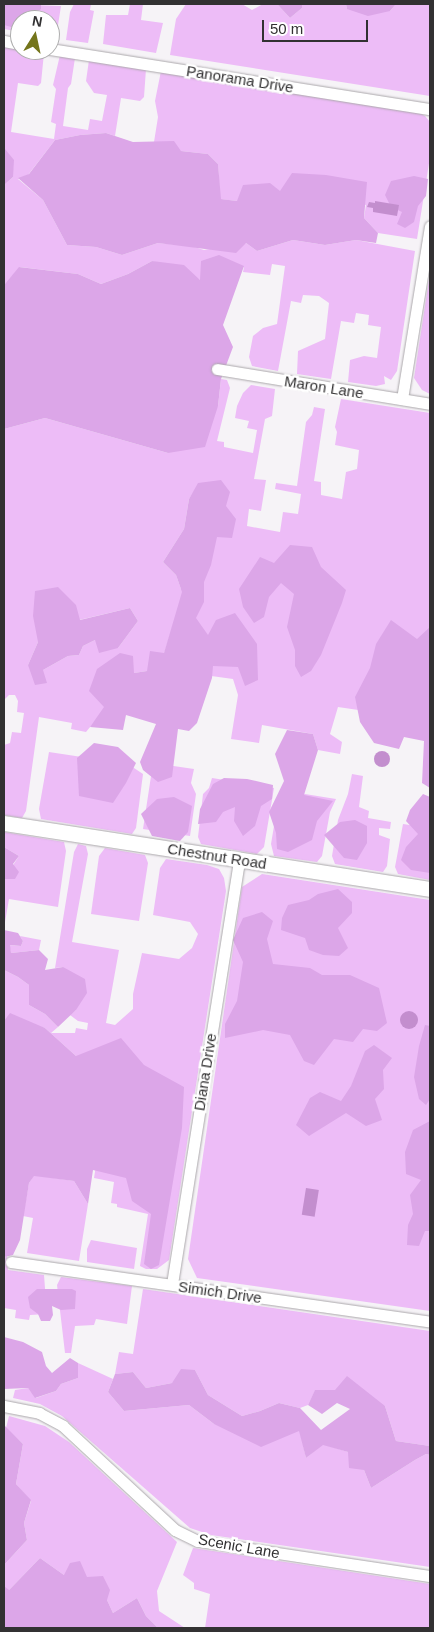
<!DOCTYPE html>
<style>
body{margin:0}
#map{position:relative;width:434px;height:1632px;overflow:hidden;background:#f6f3f7;font-family:Arial,sans-serif}
div>[style]{position:absolute}
[style*='--x']{left:calc(var(--x)*1px);top:calc(var(--y)*1px);width:calc(var(--w)*1px);rotate:calc(var(--a)*1deg)}
.green>*{inset:0;background:#edbcf7}
.forest>*{inset:0;background:#dca6e8}
.water>*{inset:0;background:#c38ece;transform-origin:0 0}
.round{border-radius:50%}
.roads{filter:drop-shadow(0 0 1px #aba8ab) drop-shadow(0 0 1px #aba8ab)}
.minor>*{height:11px;margin:-5.5px;padding:0 5.5px;transform-origin:5.5px;border-radius:5.5px;background:#fff}
.tertiary>*{height:15px;margin:-7.5px;padding:0 7.5px;transform-origin:7.5px;border-radius:7.5px;background:#fff}
span{translate:-50% -50%;white-space:nowrap;text-align:center;line-height:1.15;-webkit-text-stroke:5px #fff;paint-order:stroke}
.street-label{font-size:15px;color:#323132}
.frame{position:absolute;inset:0;border:5px solid #323132;pointer-events:none}
.north{position:absolute;left:10px;top:10px;width:50px;height:50px;box-sizing:border-box;background:#fff;border:1px solid #adadad;border-radius:50%;rotate:10deg;font-size:14px;font-weight:700;line-height:20px;text-align:center;color:#323132}
.north::after{content:'';display:block;margin:auto;width:18px;height:22px;background:#74751b;clip-path:polygon(50% 0,100% 100%,50% 72%,0 100%)}
.scale{position:absolute;left:262px;top:20px;width:106px;height:22px;box-sizing:border-box;border:2px solid #323132;border-top:0;padding-left:6px;font-size:15px;line-height:18px;white-space:nowrap;color:#323132;-webkit-text-stroke:4px #fff;paint-order:stroke}
</style>
<div id="map">
<div class="green">
<div style="clip-path:polygon(4px 4px,61px 6px,56px 38px,50px 37px,50px 20px,20px 20px,20px 32px,4px 29px)"></div>
<div style="clip-path:polygon(74px 4px,91px 4px,90px 10px,94px 11px,88px 43px,66px 40px,70px 12px)"></div>
<div style="clip-path:polygon(130px 4px,143px 4px,141px 20px,163px 23px,156px 53px,103px 44px,106px 15px,128px 15px)"></div>
<div style="clip-path:polygon(186px 4px,242px 4px,252px 10px,263px 4px,277px 4px,290px 18px,302px 8px,302px 4px,346px 4px,347px 9px,390px 11px,396px 4px,430px 4px,430px 96px,170px 55px,176px 19px)"></div>
<div style="clip-path:polygon(4px 47px,44px 53px,41px 83px,38px 86px,18px 83px,11px 132px,54px 139px,56px 124px,51px 122px,56px 89px,53px 85px,60px 55px,75px 58px,71px 84px,68px 88px,63px 126px,88px 130px,90px 119px,102px 121px,107px 95px,94px 93px,86px 81px,89px 60px,146px 69px,144px 97px,140px 101px,121px 98px,115px 136px,106px 133px,80px 135px,55px 140px,28px 175px,18px 179px,43px 200px,67px 245px,96px 247px,122px 255px,158px 243px,191px 246px,204px 250px,246px 243px,257px 251px,293px 240px,325px 245px,356px 240px,415px 251px,397px 371px,391px 380px,384px 376px,385px 384px,376px 386px,348px 382px,350px 360px,364px 356px,377px 358px,381px 327px,368px 325px,369px 315px,356px 313px,354px 323px,341px 321px,331px 379px,297px 374px,298px 351px,325px 339px,329px 303px,319px 296px,303px 295px,301px 303px,291px 301px,278px 371px,252px 366px,249px 357px,253px 336px,263px 328px,277px 324px,285px 266px,272px 264px,270px 275px,243px 272px,244px 267px,200px 280px,152px 261px,128px 274px,101px 284px,78px 274px,20px 267px,4px 285px,4px 185px,13px 177px,4px 150px)"></div>
<div style="clip-path:polygon(161px 71px,414px 110px,425px 116px,430px 122px,430px 157px,417px 239px,378px 233px,364px 218px,366px 205px,280px 191px,237px 201px,220px 199px,218px 164px,208px 154px,181px 151px,154px 142px,158px 117px,155px 101px)"></div>
<div style="clip-path:polygon(430px 273px,430px 394px,422px 390px,414px 378px)"></div>
<div style="clip-path:polygon(evenodd,221px 379px,227px 380px,230px 388px,217px 441px,224px 442px,224px 447px,253px 453px,257px 430px,247px 428px,249px 421px,235px 418px,237px 406px,243px 393px,251px 385px,275px 389px,272px 416px,265px 419px,254px 479px,266px 480px,261px 511px,249px 509px,247px 526px,280px 532px,283px 512px,298px 514px,301px 494px,275px 489px,276px 483px,297px 486px,306px 422px,312px 415px,314px 407px,325px 409px,314px 481px,321px 482px,321px 495px,342px 499px,346px 472px,357px 469px,359px 450px,335px 445px,337px 432px,335px 427px,341px 399px,430px 413px,430px 686px,372px 712px,338px 707px,330px 734px,342px 742px,340px 754px,318px 750px,313px 734px,262px 725px,259px 743px,231px 739px,238px 695px,233px 679px,168px 670px,178px 609px,164px 654px,147px 671px,134px 673px,86px 732px,71px 729px,72px 723px,39px 717px,26px 811px,22px 818px,4px 815px,4px 745px,10px 743px,12px 732px,21px 733px,24px 713px,17px 712px,18px 701px,15px 695px,9px 695px,5px 699px,4px 706px,4px 429px,45px 418px,168px 453px,218px 406px,221px 379px,198px 485px,181px 589px,176px 575px,163px 562px,184px 529px,189px 499px,198px 485px,221px 379px,130px 608px,138px 621px,118px 648px,95px 640px,83px 646px,79px 655px,68px 656px,43px 670px,28px 665px,38px 642px,79px 620px,130px 608px)"></div>
<div style="clip-path:polygon(49px 752px,128px 764px,143px 774px,136px 828px,132px 834px,41px 819px,39px 809px)"></div>
<div style="clip-path:polygon(153px 763px,194px 769px,191px 783px,196px 794px,190px 836px,143px 829px)"></div>
<div style="clip-path:polygon(352px 774px,363px 776px,359px 807px,369px 811px,368px 818px,391px 822px,390px 829px,379px 828px,379px 835px,390px 839px,387px 866px,383px 872px,335px 864px,332px 856px,338px 820px,348px 794px)"></div>
<div style="clip-path:polygon(212px 778px,274px 788px,264px 847px,257px 854px,201px 844px,198px 837px,203px 794px,209px 788px)"></div>
<div style="clip-path:polygon(280px 790px,336px 799px,330px 812px,322px 856px,317px 862px,274px 856px,271px 844px)"></div>
<div style="clip-path:polygon(403px 824px,430px 828px,430px 880px,398px 874px,395px 867px)"></div>
<div style="clip-path:polygon(4px 832px,64px 842px,66px 851px,58px 907px,9px 899px,4px 928px,4px 879px,19px 856px,4px 847px)"></div>
<div style="clip-path:polygon(78px 844px,86px 846px,88px 854px,72px 942px,119px 950px,106px 1023px,115px 1025px,133px 1009px,133px 994px,142px 953px,179px 959px,192px 948px,198px 934px,190px 922px,153px 915px,160px 868px,166px 859px,207px 865px,219px 869px,224px 878px,226px 891px,169px 1260px,157px 1269px,146px 1269px,140px 1266px,148px 1214px,117px 1207px,117px 1204px,111px 1203px,114px 1182px,94px 1178px,104px 1115px,76px 1056px,45px 1028px,4px 1021px,4px 970px,18px 977px,29px 985px,29px 1005px,45px 1014px,58px 1027px,51px 1033px,75px 1033px,76px 1028px,87px 1030px,88px 1023px,78px 1021px,70px 1015px,76px 1010px,63px 967px,55px 968px,74px 852px)"></div>
<div style="clip-path:polygon(105px 848px,145px 855px,148px 863px,139px 921px,91px 914px,99px 856px)"></div>
<div style="clip-path:polygon(262px 874px,430px 900px,430px 1311px,197px 1278px,188px 1259px,242px 887px)"></div>
<div style="clip-path:polygon(20px 936px,41px 940px,39px 950px,11px 953px,9px 945px,21px 946px,23px 941px)"></div>
<div style="clip-path:polygon(34px 1175px,74px 1181px,88px 1204px,79px 1261px,27px 1253px,33px 1218px,23px 1216px,29px 1183px)"></div>
<div style="clip-path:polygon(91px 1240px,137px 1248px,134px 1269px,87px 1262px,87px 1249px)"></div>
<div style="clip-path:polygon(7px 1256px,8px 1270px,44px 1275px,47px 1314px,30px 1315px,29px 1320px,15px 1318px,16px 1310px,4px 1308px,4px 1257px)"></div>
<div style="clip-path:polygon(61px 1277px,132px 1286px,127px 1324px,96px 1319px,94px 1325px,75px 1326px,71px 1353px,65px 1353px,57px 1285px)"></div>
<div style="clip-path:polygon(143px 1289px,430px 1331px,430px 1446px,396px 1441px,385px 1406px,335px 1390px,315px 1391px,308px 1405px,300px 1408px,279px 1403px,260px 1411px,242px 1416px,208px 1395px,195px 1370px,172px 1383px,146px 1388px,133px 1372px,115px 1374px,119px 1352px,133px 1354px)"></div>
<div style="clip-path:polygon(78px 1363px,113px 1379px,108px 1392px,124px 1411px,189px 1405px,214px 1424px,300px 1431px,306px 1458px,323px 1444px,348px 1452px,364px 1470px,371px 1488px,415px 1460px,426px 1454px,430px 1455px,430px 1567px,211px 1535px,190px 1528px,62px 1416px,40px 1404px,13px 1398px,15px 1390px,28px 1388px,36px 1398px,56px 1391px,61px 1384px,78px 1378px)"></div>
<div style="clip-path:polygon(9px 1416px,45px 1426px,69px 1442px,177px 1542px,157px 1591px,159px 1611px,185px 1628px,158px 1628px,146px 1616px,137px 1598px,113px 1613px,107px 1600px,87px 1577px,64px 1575px,40px 1558px,8px 1591px,4px 1586px,4px 1565px,27px 1540px,24px 1523px,31px 1501px,16px 1484px,23px 1444px,6px 1428px)"></div>
<div style="clip-path:polygon(193px 1548px,430px 1584px,430px 1628px,205px 1628px,210px 1594px,194px 1589px,194px 1583px,183px 1575px)"></div>
</div>
<div class="forest">
<div style="clip-path:polygon(4px 4px,41px 4px,41px 9px,27px 20px,20px 20px,20px 28px,15px 28px,4px 25px)"></div>
<div style="clip-path:polygon(277px 4px,302px 4px,302px 8px,290px 18px)"></div>
<div style="clip-path:polygon(346px 4px,396px 4px,390px 11px,368px 16px,347px 9px)"></div>
<div style="clip-path:polygon(106px 133px,133px 142px,174px 141px,181px 151px,208px 154px,218px 164px,221px 199px,237px 201px,243px 185px,270px 183px,280px 191px,292px 173px,326px 175px,367px 182px,364px 218px,378px 233px,376px 243px,356px 240px,325px 245px,293px 240px,257px 251px,246px 243px,236px 253px,158px 243px,122px 255px,96px 247px,67px 245px,43px 200px,18px 178px,29px 174px,55px 140px,80px 135px)"></div>
<div style="clip-path:polygon(5px 149px,14px 160px,13px 177px,4px 185px)"></div>
<div style="clip-path:polygon(414px 176px,428px 179px,426px 196px,418px 206px,414px 222px,405px 228px,397px 224px,402px 212px,391px 207px,385px 195px,391px 181px)"></div>
<div style="clip-path:polygon(219px 255px,244px 266px,223px 325px,233px 347px,221px 379px,218px 406px,205px 447px,168px 453px,45px 418px,4px 429px,4px 285px,19px 267px,78px 274px,101px 284px,128px 274px,152px 261px,184px 265px,200px 280px,201px 261px)"></div>
<div style="clip-path:polygon(221px 480px,230px 492px,226px 506px,236px 519px,232px 538px,217px 537px,211px 565px,204px 582px,204px 602px,196px 618px,208px 635px,216px 620px,235px 613px,257px 644px,258px 680px,245px 686px,238px 667px,213px 666px,212px 678px,197px 723px,189px 731px,178px 729px,172px 777px,158px 782px,143px 770px,140px 762px,156px 724px,126px 715px,123px 730px,90px 727px,104px 707px,89px 691px,97px 669px,120px 653px,133px 656px,134px 673px,147px 671px,150px 651px,164px 653px,182px 592px,176px 575px,163px 562px,184px 529px,189px 499px,198px 483px)"></div>
<div style="clip-path:polygon(290px 545px,312px 547px,321px 567px,346px 590px,342px 603px,321px 655px,311px 671px,301px 677px,295px 666px,295px 650px,287px 627px,294px 594px,281px 583px,269px 597px,264px 617px,254px 623px,243px 607px,239px 589px,260px 557px,274px 563px)"></div>
<div style="clip-path:polygon(58px 587px,76px 605px,80px 620px,130px 608px,138px 621px,118px 648px,99px 653px,95px 640px,83px 646px,79px 655px,68px 656px,43px 670px,47px 683px,35px 685px,28px 665px,38px 642px,33px 616px,35px 591px)"></div>
<div style="clip-path:polygon(391px 620px,417px 639px,430px 627px,430px 788px,422px 783px,424px 741px,404px 737px,399px 749px,374px 743px,360px 722px,355px 697px,370px 668px,376px 644px)"></div>
<div style="clip-path:polygon(287px 730px,313px 734px,318px 750px,304px 795px,333px 801px,317px 821px,312px 840px,288px 852px,277px 849px,276px 833px,269px 812px,284px 781px,275px 754px)"></div>
<div style="clip-path:polygon(94px 743px,118px 747px,136px 763px,126px 783px,113px 803px,79px 796px,77px 758px)"></div>
<div style="clip-path:polygon(224px 778px,247px 779px,273px 785px,272px 799px,261px 806px,255px 826px,243px 836px,234px 821px,235px 807px,223px 812px,216px 822px,198px 824px,200px 809px,213px 784px)"></div>
<div style="clip-path:polygon(423px 794px,430px 797px,430px 873px,411px 870px,401px 860px,406px 847px,418px 834px,406px 821px,410px 810px)"></div>
<div style="clip-path:polygon(174px 797px,192px 806px,188px 832px,180px 841px,152px 836px,141px 814px,157px 799px)"></div>
<div style="clip-path:polygon(355px 820px,367px 826px,367px 843px,357px 860px,344px 858px,324px 835px,340px 822px)"></div>
<div style="clip-path:polygon(4px 847px,19px 856px,13px 864px,19px 872px,15px 879px,4px 879px)"></div>
<div style="clip-path:polygon(338px 889px,352px 902px,352px 913px,338px 928px,348px 948px,339px 956px,323px 955px,309px 950px,305px 938px,281px 930px,282px 918px,288px 905px,309px 900px,318px 894px)"></div>
<div style="clip-path:polygon(262px 912px,273px 921px,267px 939px,273px 964px,310px 968px,322px 975px,350px 975px,379px 988px,387px 1023px,377px 1031px,363px 1029px,353px 1042px,334px 1039px,314px 1065px,304px 1061px,290px 1035px,263px 1030px,225px 1038px,225px 1024px,237px 1001px,243px 962px,233px 940px,243px 918px)"></div>
<div style="clip-path:polygon(4px 930px,18px 933px,23px 941px,21px 946px,10px 945px,11px 953px,39px 950px,48px 959px,45px 970px,63px 967px,85px 979px,87px 993px,76px 1010px,58px 1027px,45px 1014px,29px 1005px,29px 985px,18px 977px,4px 970px)"></div>
<div style="clip-path:polygon(10px 1013px,45px 1028px,76px 1056px,121px 1038px,144px 1065px,184px 1087px,182px 1128px,159px 1265px,151px 1269px,144px 1264px,151px 1214px,132px 1201px,126px 1178px,93px 1170px,88px 1204px,74px 1181px,34px 1176px,29px 1183px,20px 1240px,13px 1255px,4px 1257px,4px 1021px)"></div>
<div style="clip-path:polygon(425px 1025px,430px 1026px,430px 1099px,426px 1105px,419px 1099px,414px 1077px,419px 1046px)"></div>
<div style="clip-path:polygon(374px 1045px,392px 1058px,383px 1070px,384px 1089px,375px 1099px,382px 1120px,366px 1126px,346px 1113px,309px 1136px,296px 1125px,310px 1098px,320px 1092px,341px 1101px,351px 1086px,365px 1051px)"></div>
<div style="clip-path:polygon(430px 1121px,430px 1231px,425px 1231px,419px 1246px,407px 1245px,408px 1225px,413px 1214px,410px 1195px,421px 1180px,406px 1174px,405px 1152px,413px 1130px)"></div>
<div style="clip-path:polygon(37px 1289px,72px 1289px,76px 1291px,75px 1309px,61px 1310px,52px 1306px,53px 1315px,50px 1321px,41px 1321px,38px 1314px,30px 1308px,28px 1297px)"></div>
<div style="clip-path:polygon(4px 1337px,23px 1342px,42px 1352px,46px 1366px,52px 1373px,70px 1358px,78px 1363px,78px 1378px,61px 1384px,56px 1391px,35px 1398px,28px 1388px,4px 1389px)"></div>
<div style="clip-path:polygon(181px 1369px,195px 1370px,208px 1395px,242px 1416px,260px 1411px,279px 1403px,300px 1408px,321px 1430px,350px 1409px,337px 1403px,322px 1414px,308px 1405px,315px 1390px,335px 1390px,347px 1376px,385px 1406px,396px 1441px,430px 1446px,430px 1455px,426px 1454px,415px 1460px,371px 1488px,364px 1470px,349px 1468px,348px 1452px,323px 1445px,306px 1458px,299px 1431px,261px 1447px,214px 1424px,189px 1405px,124px 1411px,108px 1392px,115px 1374px,133px 1372px,146px 1388px,172px 1383px)"></div>
<div style="clip-path:polygon(4px 1425px,23px 1444px,16px 1484px,31px 1500px,24px 1523px,27px 1540px,4px 1565px)"></div>
<div style="clip-path:polygon(40px 1558px,64px 1575px,70px 1563px,80px 1561px,87px 1577px,103px 1576px,110px 1590px,107px 1600px,113px 1613px,137px 1598px,146px 1616px,158px 1628px,4px 1628px,4px 1586px,9px 1590px)"></div>
</div>
<div class="water">
<div style="clip-path:polygon(375px 201px,399px 205px,397px 216px,373px 212px,373px 208px,367px 207px,369px 202px,375px 203px)"></div>
<div class="round" style="left:374px;top:751px;width:16px;height:16px"></div>
<div class="round" style="left:400px;top:1011px;width:18px;height:18px"></div>
<div style="left:306px;top:1188px;width:13px;height:27px;rotate:9deg"></div>
</div>
<div class="roads">
<div class="minor">
<div style="--x:4;--y:41;--w:16;--a:11"></div>
<div style="--x:50;--y:49;--w:385;--a:9"></div>
<div style="--x:217;--y:369;--w:216;--a:9.3"></div>
<div style="--x:402;--y:399;--w:175;--a:-80.8"></div>
<div style="--x:11;--y:1262;--w:423;--a:8.1"></div>
<div style="--x:172;--y:1284;--w:430;--a:-81"></div>
<div style="--x:4;--y:1406;--w:36;--a:11"></div>
<div style="--x:39;--y:1413;--w:27;--a:28"></div>
<div style="--x:63;--y:1426;--w:153;--a:42.9"></div>
<div style="--x:175;--y:1530;--w:25;--a:26"></div>
<div style="--x:198;--y:1541;--w:235;--a:8.6"></div>
</div>
<div class="tertiary">
<div style="--x:4;--y:823;--w:431;--a:8.8"></div>
</div>
</div>
<div class="street-label">
<span style="left:240px;top:79px;rotate:9deg">Panorama Drive</span>
<span style="left:324px;top:387px;rotate:9deg">Maron Lane</span>
<span style="left:217px;top:856px;rotate:9deg">Chestnut Road</span>
<span style="left:205px;top:1072px;rotate:-81deg">Diana Drive</span>
<span style="left:220px;top:1292px;rotate:8deg">Simich Drive</span>
<span style="left:239px;top:1546px;rotate:10deg">Scenic Lane</span>
</div>
<div class="frame"></div>
<div class="north">N</div>
<div class="scale">50 m</div>
</div>
